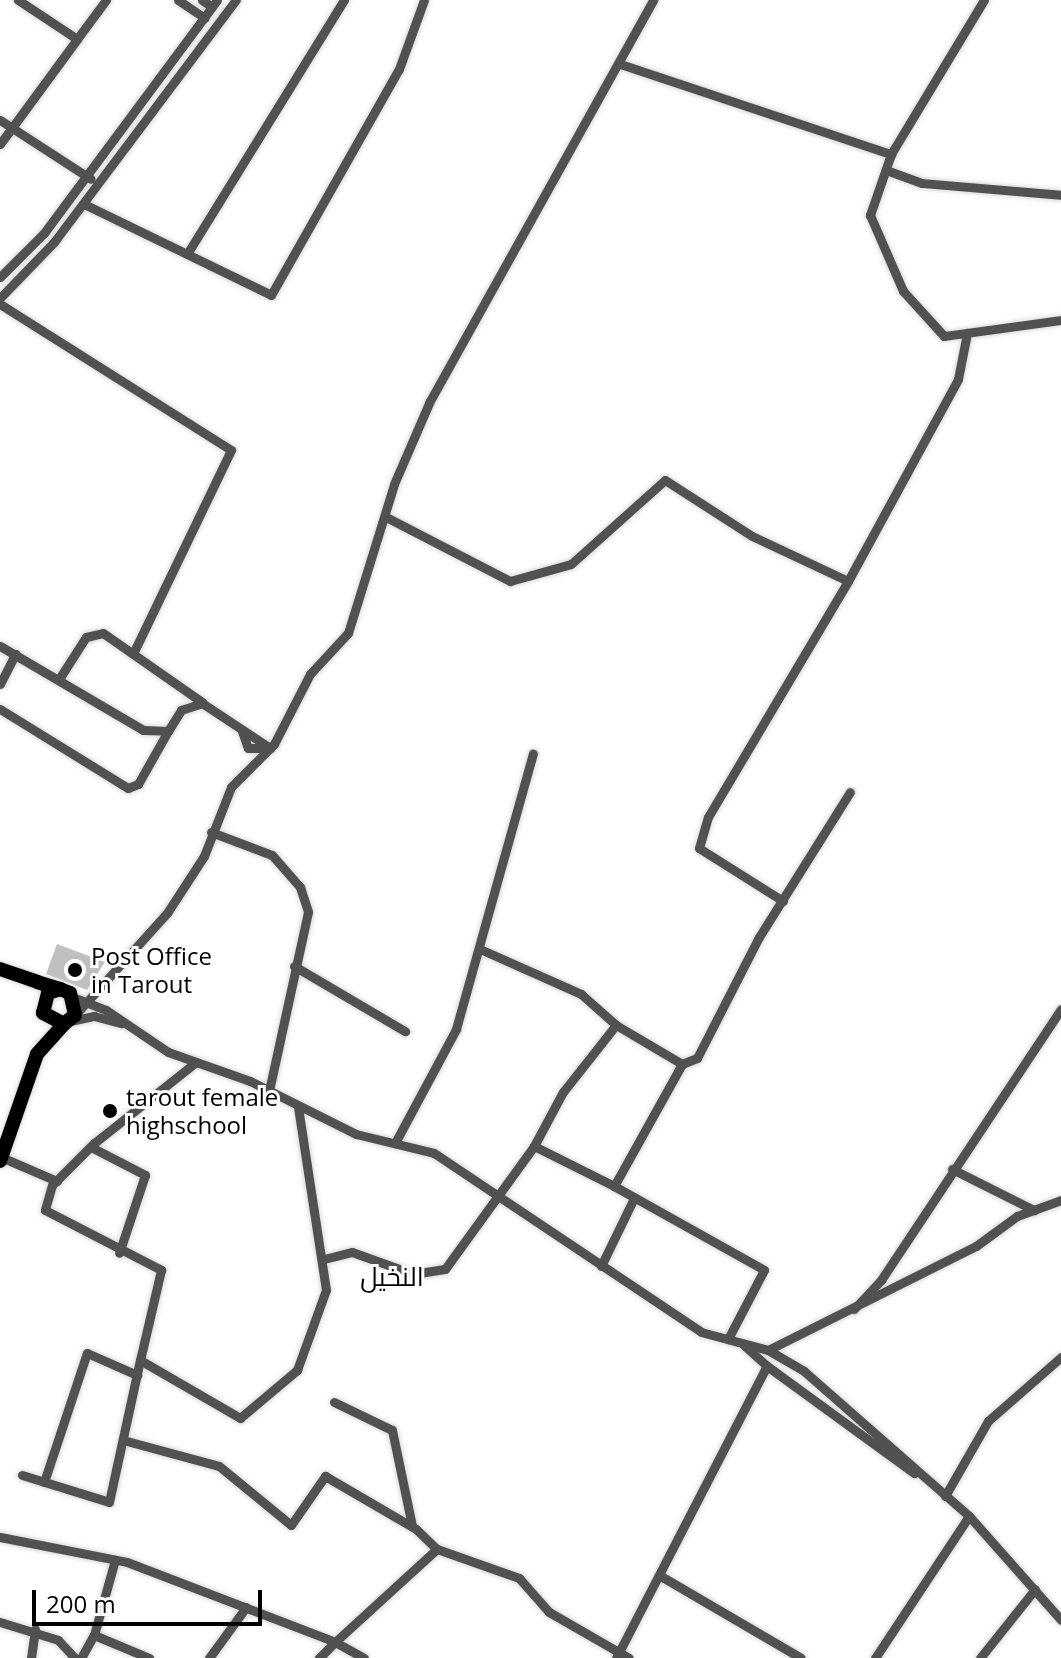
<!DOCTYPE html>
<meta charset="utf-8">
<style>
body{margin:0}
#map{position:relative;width:1061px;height:1658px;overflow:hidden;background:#fff;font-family:"Open Sans",Cairo,sans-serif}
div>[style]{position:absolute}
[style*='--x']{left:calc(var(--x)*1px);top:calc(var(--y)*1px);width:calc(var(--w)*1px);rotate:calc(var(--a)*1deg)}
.building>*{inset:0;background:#c0c0c0}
.roads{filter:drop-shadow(0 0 2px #dbdbdb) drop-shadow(0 0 2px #dbdbdb)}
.street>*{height:9px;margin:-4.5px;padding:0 4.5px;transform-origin:4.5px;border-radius:4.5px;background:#515151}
.primary>*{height:14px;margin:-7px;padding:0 7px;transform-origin:7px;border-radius:7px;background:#000}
.dots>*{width:22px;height:22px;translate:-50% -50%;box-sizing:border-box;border:4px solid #fff;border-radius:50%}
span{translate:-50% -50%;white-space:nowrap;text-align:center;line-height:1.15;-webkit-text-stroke:6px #fff;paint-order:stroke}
.poi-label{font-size:24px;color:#000}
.left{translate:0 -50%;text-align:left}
.neighbourhood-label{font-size:26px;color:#000}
.scale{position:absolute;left:32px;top:1590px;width:230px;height:36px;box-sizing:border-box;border:4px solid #000;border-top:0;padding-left:10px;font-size:24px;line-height:28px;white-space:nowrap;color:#000;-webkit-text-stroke:6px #fff;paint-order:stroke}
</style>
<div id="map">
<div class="building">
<div style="clip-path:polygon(57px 944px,105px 962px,87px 990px,46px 974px)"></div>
</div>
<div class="roads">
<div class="street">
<div style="--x:178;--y:0;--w:32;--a:34"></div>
<div style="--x:202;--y:0;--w:12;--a:35"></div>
<div style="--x:77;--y:39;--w:49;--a:-53.4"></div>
<div style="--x:620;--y:64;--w:286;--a:18.4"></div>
<div style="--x:891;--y:154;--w:65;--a:109"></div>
<div style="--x:870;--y:215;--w:83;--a:66.5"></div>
<div style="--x:903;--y:291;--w:61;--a:47.7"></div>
<div style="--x:944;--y:336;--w:118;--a:-7.8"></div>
<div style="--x:0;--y:120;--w:108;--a:33"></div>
<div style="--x:0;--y:144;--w:130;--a:-53.7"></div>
<div style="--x:77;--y:39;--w:71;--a:-146.5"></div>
<div style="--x:891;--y:154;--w:180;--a:-58.9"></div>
<div style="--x:886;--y:170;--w:38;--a:20"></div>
<div style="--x:922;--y:183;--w:140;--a:4.9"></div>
<div style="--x:84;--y:204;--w:208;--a:25.9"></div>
<div style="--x:271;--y:295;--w:260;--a:-60.5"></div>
<div style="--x:399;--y:69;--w:73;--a:-70.1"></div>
<div style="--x:187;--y:254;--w:299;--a:-58.3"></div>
<div style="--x:0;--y:277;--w:62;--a:-45"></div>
<div style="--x:44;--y:233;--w:290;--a:-53.4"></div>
<div style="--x:0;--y:298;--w:78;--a:-46"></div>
<div style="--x:54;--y:242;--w:303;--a:-53.1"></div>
<div style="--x:0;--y:304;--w:273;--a:32.3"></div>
<div style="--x:231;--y:450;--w:226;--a:115.7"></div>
<div style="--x:386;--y:517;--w:140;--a:27.3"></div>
<div style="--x:510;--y:581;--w:63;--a:-15.6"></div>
<div style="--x:571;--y:564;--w:126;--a:-41.8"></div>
<div style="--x:665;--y:480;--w:103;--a:32.8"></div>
<div style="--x:752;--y:536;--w:106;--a:25.1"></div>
<div style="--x:848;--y:581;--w:230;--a:-61.4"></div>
<div style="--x:958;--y:379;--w:47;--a:-78.9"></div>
<div style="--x:0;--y:646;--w:166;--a:30.4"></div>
<div style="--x:143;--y:730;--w:25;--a:2"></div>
<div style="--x:168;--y:731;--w:25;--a:-58"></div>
<div style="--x:181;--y:710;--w:22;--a:-18"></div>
<div style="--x:202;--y:703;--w:82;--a:33.5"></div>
<div style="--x:59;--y:679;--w:50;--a:-57.3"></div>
<div style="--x:86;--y:637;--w:17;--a:-13"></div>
<div style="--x:103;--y:633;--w:121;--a:34.9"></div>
<div style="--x:0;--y:684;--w:34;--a:-63"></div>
<div style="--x:0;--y:709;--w:150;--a:31.7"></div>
<div style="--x:128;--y:788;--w:11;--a:-22"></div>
<div style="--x:138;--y:784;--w:61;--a:-60.5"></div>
<div style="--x:242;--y:731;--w:18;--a:71"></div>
<div style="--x:248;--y:748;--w:22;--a:0"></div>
<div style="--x:211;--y:832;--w:65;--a:20.7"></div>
<div style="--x:272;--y:855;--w:43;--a:48.8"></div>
<div style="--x:300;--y:887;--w:26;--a:72"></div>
<div style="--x:308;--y:912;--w:183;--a:102.3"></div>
<div style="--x:783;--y:901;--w:99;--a:-147.8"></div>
<div style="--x:699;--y:848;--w:32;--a:-74"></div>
<div style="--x:708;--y:817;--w:274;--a:-59.3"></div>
<div style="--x:480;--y:949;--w:111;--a:24"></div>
<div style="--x:581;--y:994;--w:47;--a:41.5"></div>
<div style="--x:294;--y:966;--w:129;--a:30.4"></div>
<div style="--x:75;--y:998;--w:33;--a:21"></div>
<div style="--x:106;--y:1010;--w:75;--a:34.1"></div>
<div style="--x:168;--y:1052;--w:87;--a:19.5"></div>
<div style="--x:250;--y:1081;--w:119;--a:26.6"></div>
<div style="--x:356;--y:1134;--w:80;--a:13.7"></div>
<div style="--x:434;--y:1153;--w:321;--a:33.8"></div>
<div style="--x:701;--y:1332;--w:69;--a:15"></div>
<div style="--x:768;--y:1350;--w:42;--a:30.3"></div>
<div style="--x:804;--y:1371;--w:220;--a:41.3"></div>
<div style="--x:969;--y:1516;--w:139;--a:48.5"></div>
<div style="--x:75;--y:1015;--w:137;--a:-48"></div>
<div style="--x:167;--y:913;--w:68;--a:-57"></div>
<div style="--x:204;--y:856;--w:74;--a:-68.6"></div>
<div style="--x:231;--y:787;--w:61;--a:-45"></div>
<div style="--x:274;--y:744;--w:79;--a:-62.8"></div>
<div style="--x:310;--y:674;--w:56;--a:-47.2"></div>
<div style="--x:348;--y:633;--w:156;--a:-72.8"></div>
<div style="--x:394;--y:484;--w:90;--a:-66.6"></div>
<div style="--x:430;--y:401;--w:459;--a:-60.9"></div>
<div style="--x:70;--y:1021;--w:25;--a:-12"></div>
<div style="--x:94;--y:1016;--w:28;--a:15"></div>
<div style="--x:196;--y:1062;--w:130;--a:141.5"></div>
<div style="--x:94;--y:1143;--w:59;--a:135"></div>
<div style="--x:52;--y:1185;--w:26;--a:106"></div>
<div style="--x:45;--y:1210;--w:131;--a:27.3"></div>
<div style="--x:161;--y:1270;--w:92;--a:103.1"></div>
<div style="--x:140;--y:1360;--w:116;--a:30.1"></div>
<div style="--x:240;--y:1418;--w:75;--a:-40.1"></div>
<div style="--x:297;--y:1370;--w:85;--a:-70.1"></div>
<div style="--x:326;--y:1290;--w:185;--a:-98.7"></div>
<div style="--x:682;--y:1064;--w:16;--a:-22"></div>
<div style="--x:697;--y:1058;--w:136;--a:-62.9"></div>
<div style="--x:759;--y:937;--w:171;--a:-57.9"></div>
<div style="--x:395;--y:1143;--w:129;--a:-61.8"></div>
<div style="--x:456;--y:1029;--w:286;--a:-74.4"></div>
<div style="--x:534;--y:1146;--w:89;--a:26.6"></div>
<div style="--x:91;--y:1147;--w:61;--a:27.4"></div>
<div style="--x:145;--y:1175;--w:82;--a:108.4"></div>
<div style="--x:1;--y:1157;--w:61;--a:23.2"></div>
<div style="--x:952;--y:1169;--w:92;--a:26.6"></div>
<div style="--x:324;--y:1259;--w:29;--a:-14"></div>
<div style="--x:352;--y:1252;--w:65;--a:19.8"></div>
<div style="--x:413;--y:1274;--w:32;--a:-9"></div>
<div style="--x:445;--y:1269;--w:152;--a:-54.1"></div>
<div style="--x:534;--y:1146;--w:61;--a:-61.8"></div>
<div style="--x:563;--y:1092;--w:85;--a:-51.7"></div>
<div style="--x:616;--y:1025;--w:77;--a:30.6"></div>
<div style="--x:682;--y:1064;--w:140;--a:119.1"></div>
<div style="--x:614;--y:1186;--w:172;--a:29.2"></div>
<div style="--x:764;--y:1270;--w:78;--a:117.6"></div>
<div style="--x:601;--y:1266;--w:76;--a:-64.1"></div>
<div style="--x:854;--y:1309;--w:40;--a:-47"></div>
<div style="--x:881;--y:1280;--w:325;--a:-56.4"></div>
<div style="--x:768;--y:1350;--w:233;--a:-26.6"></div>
<div style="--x:976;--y:1246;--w:51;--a:-36.2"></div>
<div style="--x:1017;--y:1216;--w:47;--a:-20"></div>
<div style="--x:767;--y:1366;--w:182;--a:36.1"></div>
<div style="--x:334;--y:1402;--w:64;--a:25.8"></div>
<div style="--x:392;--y:1430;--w:98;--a:78.2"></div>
<div style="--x:123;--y:1440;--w:99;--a:15.2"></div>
<div style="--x:219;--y:1466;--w:93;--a:39.3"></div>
<div style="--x:291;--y:1525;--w:60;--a:-55.2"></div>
<div style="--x:325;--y:1476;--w:105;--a:30.2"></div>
<div style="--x:416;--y:1529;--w:29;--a:44"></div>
<div style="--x:22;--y:1475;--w:91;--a:17.2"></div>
<div style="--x:109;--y:1502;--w:145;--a:-77.7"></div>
<div style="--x:44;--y:1482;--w:136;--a:-71.6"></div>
<div style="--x:87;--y:1353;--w:55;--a:23.7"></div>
<div style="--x:945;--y:1496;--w:86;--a:-60.2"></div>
<div style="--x:988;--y:1421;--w:97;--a:-41.2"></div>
<div style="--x:0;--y:1537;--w:129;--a:11.1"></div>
<div style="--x:127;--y:1562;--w:223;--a:21"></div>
<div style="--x:335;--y:1642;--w:23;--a:135"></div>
<div style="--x:659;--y:1575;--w:164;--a:30.3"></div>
<div style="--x:0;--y:1622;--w:61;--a:17.2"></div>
<div style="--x:58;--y:1640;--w:25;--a:47"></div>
<div style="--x:94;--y:1635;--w:60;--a:22.7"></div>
<div style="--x:31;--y:1658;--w:29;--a:-82"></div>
<div style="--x:81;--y:1658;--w:26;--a:-61"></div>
<div style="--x:94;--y:1635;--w:78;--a:-74.4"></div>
<div style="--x:209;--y:1658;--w:63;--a:-54"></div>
<div style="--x:364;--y:1658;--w:33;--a:-151"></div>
<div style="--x:335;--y:1642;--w:138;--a:-42.4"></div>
<div style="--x:437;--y:1549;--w:87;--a:19.5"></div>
<div style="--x:519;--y:1578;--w:45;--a:48.6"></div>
<div style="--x:549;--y:1612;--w:92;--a:29.9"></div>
<div style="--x:616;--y:1658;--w:329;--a:-62.7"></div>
<div style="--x:767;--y:1366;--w:31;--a:-138"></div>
<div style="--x:875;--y:1658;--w:170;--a:-56.5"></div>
<div style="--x:980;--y:1658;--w:88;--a:-51.4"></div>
</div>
<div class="primary">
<div style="--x:0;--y:969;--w:39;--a:19"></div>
<div style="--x:37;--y:982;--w:24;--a:17"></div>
<div style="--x:60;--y:989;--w:11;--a:22"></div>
<div style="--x:70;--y:993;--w:23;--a:77"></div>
<div style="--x:75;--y:1015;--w:14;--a:141"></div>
<div style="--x:64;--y:1024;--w:24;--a:-152"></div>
<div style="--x:43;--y:1013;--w:21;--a:-76"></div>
<div style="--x:48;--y:993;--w:13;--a:-18"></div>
<div style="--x:0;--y:1161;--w:113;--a:-70.9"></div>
<div style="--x:37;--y:1054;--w:40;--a:-48"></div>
</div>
</div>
<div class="dots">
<div style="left:75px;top:970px;background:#000"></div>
<div style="left:110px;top:1111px;background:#000"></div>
</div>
<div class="poi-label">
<span class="left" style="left:91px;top:970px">Post Office<br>in Tarout</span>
<span class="left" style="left:126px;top:1111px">tarout female<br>highschool</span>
</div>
<div class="neighbourhood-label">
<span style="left:392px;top:1277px">النخيل</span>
</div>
<div class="scale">200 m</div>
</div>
